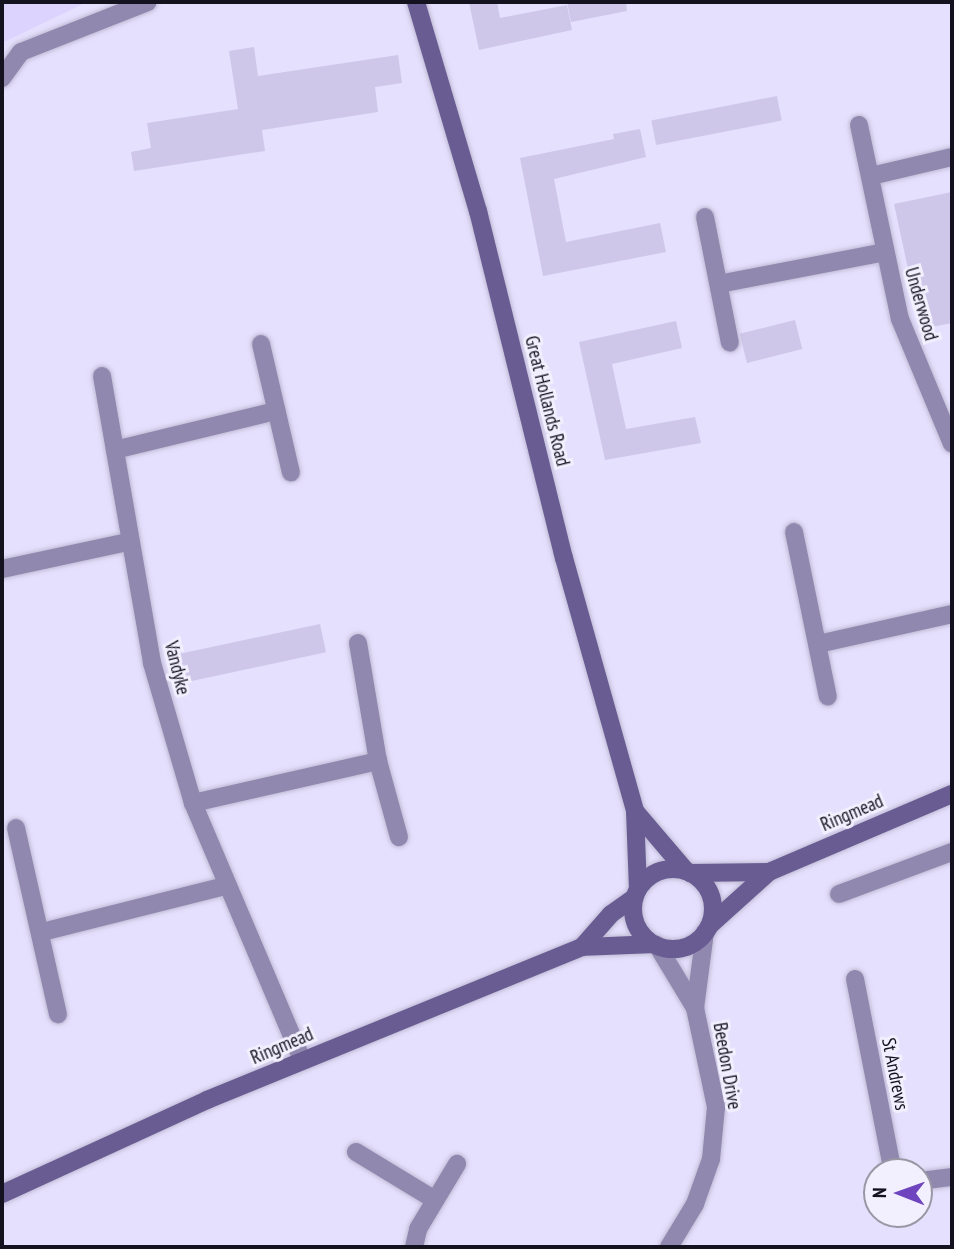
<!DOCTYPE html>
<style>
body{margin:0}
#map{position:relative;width:954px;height:1249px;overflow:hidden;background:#e5e0fd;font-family:"PT Sans Narrow",sans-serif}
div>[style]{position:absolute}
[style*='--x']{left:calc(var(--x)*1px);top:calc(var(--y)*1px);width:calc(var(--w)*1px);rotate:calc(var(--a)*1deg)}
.built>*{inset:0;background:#dcd3fe}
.building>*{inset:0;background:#cec7ea;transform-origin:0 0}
.roads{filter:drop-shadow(0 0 2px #c0bbd5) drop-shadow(0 0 2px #c0bbd5)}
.street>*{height:18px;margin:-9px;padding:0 9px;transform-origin:9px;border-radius:9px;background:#9088ae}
.secondary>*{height:18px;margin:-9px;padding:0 9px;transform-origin:9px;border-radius:9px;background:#695c92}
.secondary>.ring{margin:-9px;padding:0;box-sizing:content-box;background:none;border:18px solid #695c92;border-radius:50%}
span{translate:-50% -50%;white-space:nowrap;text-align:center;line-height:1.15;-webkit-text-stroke:6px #f2effe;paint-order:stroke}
.street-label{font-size:19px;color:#15121f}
.frame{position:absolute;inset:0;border:4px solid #15121f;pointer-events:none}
.north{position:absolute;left:863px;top:1158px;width:70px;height:70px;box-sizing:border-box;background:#f2effe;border:2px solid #9a97a5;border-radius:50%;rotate:271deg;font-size:19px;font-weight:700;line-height:28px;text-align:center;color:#15121f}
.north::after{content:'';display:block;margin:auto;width:24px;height:32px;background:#6e45be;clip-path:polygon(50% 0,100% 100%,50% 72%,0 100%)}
</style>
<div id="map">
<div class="built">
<div style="clip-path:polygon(2px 2px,87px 2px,2px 43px)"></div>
</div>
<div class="building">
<div style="clip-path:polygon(469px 2px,497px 2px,500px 18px,567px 5px,572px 30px,479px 50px)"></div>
<div style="clip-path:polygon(567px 2px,626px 2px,627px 11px,571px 22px)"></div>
<div style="clip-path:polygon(254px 47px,258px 76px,398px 55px,402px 83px,375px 87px,378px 112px,262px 130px,265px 151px,134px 171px,131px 152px,151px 148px,147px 123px,238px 109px,229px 51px)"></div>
<div style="left:777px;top:96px;width:25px;height:128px;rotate:79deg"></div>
<div style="clip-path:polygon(640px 129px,646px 157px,554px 179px,566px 242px,660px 223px,666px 252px,543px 276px,520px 158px,614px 139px,613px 134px)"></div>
<div style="clip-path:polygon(952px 192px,952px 323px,921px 329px,894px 204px)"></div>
<div style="left:795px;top:320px;width:30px;height:57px;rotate:76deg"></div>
<div style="clip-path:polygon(676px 321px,682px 348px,612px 364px,626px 429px,695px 417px,701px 443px,605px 460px,579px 342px)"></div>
<div style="left:320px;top:624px;width:29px;height:148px;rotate:78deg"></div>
</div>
<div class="roads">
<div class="street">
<div style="--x:2;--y:78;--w:32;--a:-54"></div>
<div style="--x:21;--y:52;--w:136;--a:-21.5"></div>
<div style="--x:859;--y:125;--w:198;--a:78.1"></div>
<div style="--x:900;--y:319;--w:135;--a:67.4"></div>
<div style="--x:871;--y:176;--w:83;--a:-13.2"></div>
<div style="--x:705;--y:217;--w:128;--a:78.8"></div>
<div style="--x:719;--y:284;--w:169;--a:-10.9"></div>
<div style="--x:261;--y:344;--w:132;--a:76.9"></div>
<div style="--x:102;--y:376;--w:291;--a:80.1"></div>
<div style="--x:152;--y:663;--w:146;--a:73.7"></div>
<div style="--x:193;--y:803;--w:279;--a:67"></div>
<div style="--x:115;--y:450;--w:166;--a:-13.6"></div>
<div style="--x:794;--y:532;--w:168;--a:78.4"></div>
<div style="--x:2;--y:569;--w:129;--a:-12.1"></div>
<div style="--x:358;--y:643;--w:120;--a:80.4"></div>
<div style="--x:378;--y:761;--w:79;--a:74.6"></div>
<div style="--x:818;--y:644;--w:137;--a:-12.6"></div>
<div style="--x:193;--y:803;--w:190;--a:-12.8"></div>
<div style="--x:16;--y:828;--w:191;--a:77.3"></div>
<div style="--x:839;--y:894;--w:121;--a:-20.4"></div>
<div style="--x:42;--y:932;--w:189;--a:-14.1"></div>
<div style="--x:657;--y:945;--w:74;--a:58.9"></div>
<div style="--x:855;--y:979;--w:193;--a:78.9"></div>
<div style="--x:892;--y:1168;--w:9;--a:27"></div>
<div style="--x:356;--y:1152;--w:92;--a:31.3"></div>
<div style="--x:919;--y:1181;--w:33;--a:-7"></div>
<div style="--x:414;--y:1247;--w:18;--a:-77"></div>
<div style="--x:418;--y:1229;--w:76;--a:-59"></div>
<div style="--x:669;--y:1247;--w:50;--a:-58.8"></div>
<div style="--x:695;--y:1204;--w:48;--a:-70.4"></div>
<div style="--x:711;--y:1159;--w:52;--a:-84.5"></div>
<div style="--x:716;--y:1107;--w:101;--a:-102"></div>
<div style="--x:695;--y:1008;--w:77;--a:-82.5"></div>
</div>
<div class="secondary">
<div style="--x:416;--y:2;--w:218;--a:73.5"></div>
<div style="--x:478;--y:211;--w:357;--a:76.1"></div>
<div style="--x:564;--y:558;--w:263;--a:74.3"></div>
<div style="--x:635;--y:811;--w:78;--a:87.8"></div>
<div style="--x:635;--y:811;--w:79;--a:49.6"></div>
<div class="ring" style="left:633px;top:869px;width:62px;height:62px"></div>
<div style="--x:690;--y:873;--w:79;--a:-0.7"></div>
<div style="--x:709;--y:926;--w:81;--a:-42"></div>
<div style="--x:769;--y:872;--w:199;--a:-23.1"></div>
<div style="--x:582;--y:947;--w:44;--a:-48.7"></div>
<div style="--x:611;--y:914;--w:28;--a:-35"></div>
<div style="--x:2;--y:1194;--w:226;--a:-24.6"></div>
<div style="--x:207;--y:1100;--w:405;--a:-22.2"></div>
<div style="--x:582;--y:947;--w:71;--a:-2.4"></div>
</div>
</div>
<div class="street-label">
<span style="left:921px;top:304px;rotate:74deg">Underwood</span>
<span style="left:547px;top:401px;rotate:76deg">Great Hollands Road</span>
<span style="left:177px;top:668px;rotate:76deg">Vandyke</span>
<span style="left:852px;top:813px;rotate:-23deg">Ringmead</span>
<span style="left:282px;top:1046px;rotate:-23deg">Ringmead</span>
<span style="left:727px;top:1066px;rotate:80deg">Beedon Drive</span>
<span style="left:895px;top:1074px;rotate:79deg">St Andrews</span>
</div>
<div class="frame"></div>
<div class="north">N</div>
</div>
